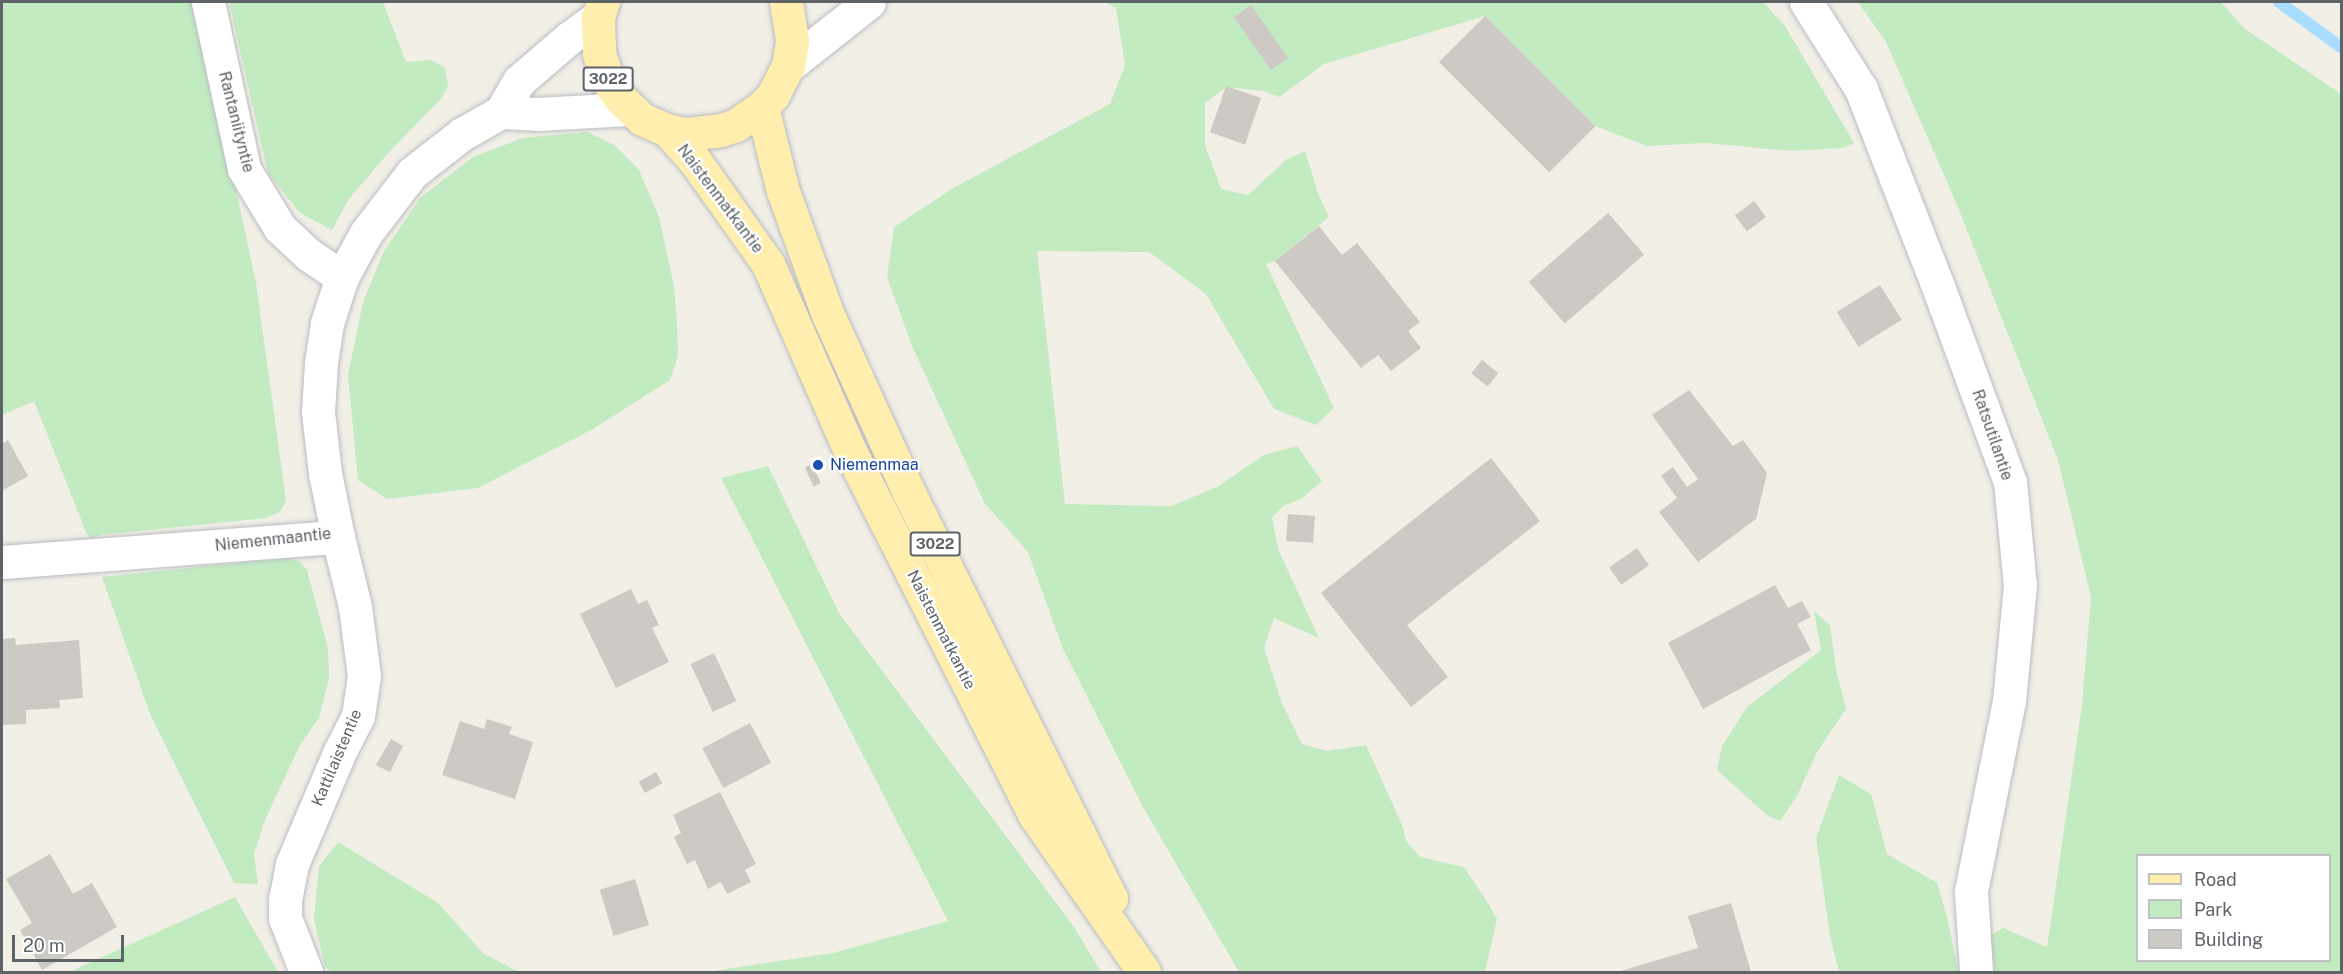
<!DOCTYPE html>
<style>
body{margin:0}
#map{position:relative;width:2343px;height:974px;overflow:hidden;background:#f2efe7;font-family:"Public Sans",sans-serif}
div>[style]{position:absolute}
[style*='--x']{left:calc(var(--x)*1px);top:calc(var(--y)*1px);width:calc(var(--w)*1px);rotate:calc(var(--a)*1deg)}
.green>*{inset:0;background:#c3ebc2}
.stream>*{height:12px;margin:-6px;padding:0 6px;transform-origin:6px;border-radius:6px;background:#a9ddff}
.building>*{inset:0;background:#cdc9c4;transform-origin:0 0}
.roads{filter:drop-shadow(0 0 2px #b9bdc1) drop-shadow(0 0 2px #b9bdc1)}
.street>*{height:33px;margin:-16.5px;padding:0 16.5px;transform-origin:16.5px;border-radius:16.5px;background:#fff}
.secondary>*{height:33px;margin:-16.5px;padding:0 16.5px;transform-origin:16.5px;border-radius:16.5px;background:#fff}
.primary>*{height:33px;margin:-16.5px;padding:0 16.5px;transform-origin:16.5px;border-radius:16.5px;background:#ffeeae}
.dots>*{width:16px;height:16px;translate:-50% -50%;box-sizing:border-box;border:3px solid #fff;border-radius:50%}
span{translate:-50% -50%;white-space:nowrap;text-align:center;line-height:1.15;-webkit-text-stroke:4.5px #fff;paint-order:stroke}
.shield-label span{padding:2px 4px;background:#fff;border:2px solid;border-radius:4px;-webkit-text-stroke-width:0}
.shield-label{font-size:15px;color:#5e6368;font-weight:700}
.street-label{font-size:16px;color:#5e6368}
.transit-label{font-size:16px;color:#164399}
.left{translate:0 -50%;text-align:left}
.frame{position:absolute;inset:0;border:3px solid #5e6368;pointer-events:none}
.legend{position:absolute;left:2136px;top:854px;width:195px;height:108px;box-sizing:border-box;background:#fff;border:2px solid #bfc1c3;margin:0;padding:8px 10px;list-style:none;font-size:18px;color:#5e6368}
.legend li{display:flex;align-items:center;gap:12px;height:30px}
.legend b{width:30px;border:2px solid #bfc1c3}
.scale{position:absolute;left:12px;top:935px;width:112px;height:27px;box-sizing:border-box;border:3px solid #5e6368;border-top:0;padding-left:8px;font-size:18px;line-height:21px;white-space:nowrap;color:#5e6368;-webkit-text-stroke:4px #fff;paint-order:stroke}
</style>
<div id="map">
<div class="green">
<div style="clip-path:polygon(2px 2px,196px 2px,256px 283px,286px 500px,280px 512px,265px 518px,100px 535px,91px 539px,86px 532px,34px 401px,2px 415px)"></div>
<div style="clip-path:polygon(229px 2px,383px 2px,406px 62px,431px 60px,445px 68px,448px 86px,441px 99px,390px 151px,348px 200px,332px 230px,300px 213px,268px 173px)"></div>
<div style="clip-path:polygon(1104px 2px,1763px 2px,1785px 26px,1854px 143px,1843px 148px,1792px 151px,1706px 143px,1647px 146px,1595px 126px,1485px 16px,1324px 64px,1279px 97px,1263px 91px,1226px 87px,1205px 103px,1205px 145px,1221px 189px,1248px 195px,1287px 159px,1305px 151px,1318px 193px,1329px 217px,1275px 261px,1266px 264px,1334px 408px,1316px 425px,1274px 409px,1206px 294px,1149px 252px,1037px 251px,1065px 504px,1171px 506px,1217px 487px,1264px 455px,1297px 446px,1322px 481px,1301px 499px,1283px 506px,1272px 517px,1278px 549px,1319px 638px,1274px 618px,1264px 648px,1282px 703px,1302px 744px,1327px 751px,1366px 745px,1403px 827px,1406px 841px,1420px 857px,1464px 867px,1486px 900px,1497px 919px,1485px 972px,1239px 972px,1143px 807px,1063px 649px,1028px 552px,985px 504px,912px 346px,887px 277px,894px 227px,955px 187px,1110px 104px,1125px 65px,1116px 8px)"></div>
<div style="clip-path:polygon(evenodd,1858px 2px,2221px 2px,2245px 29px,2341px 94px,2341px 972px,1995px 972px,1990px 936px,2003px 928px,2047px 947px,2082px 705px,2091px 597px,2058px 460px,1957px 205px,1886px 42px,1858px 2px,2138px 856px,2330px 856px,2330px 960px,2138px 960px,2138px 856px)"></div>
<div style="clip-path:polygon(587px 132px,614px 145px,639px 170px,659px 217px,674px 286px,677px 323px,678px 356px,670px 380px,593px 429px,478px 488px,387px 499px,358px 480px,348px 375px,363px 302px,384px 251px,421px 197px,473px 157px,522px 138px)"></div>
<div style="clip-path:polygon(768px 466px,839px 613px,1074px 927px,1101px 972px,706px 972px,833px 953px,948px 921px,721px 478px)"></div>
<div style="clip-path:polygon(285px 558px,299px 561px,307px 570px,328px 648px,329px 678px,319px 718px,300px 745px,265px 820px,254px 854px,258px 884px,234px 883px,150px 714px,102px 577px)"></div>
<div style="clip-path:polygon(1814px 611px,1830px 625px,1836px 669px,1846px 709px,1817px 752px,1797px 796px,1780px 821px,1768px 816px,1717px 770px,1722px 746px,1747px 707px,1821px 650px)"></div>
<div style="clip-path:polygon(1839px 775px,1871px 794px,1887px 854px,1937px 883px,1948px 920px,1958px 972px,1839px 972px,1830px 936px,1816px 838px)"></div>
<div style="clip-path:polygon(338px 842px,438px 903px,484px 954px,519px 972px,332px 972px,325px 967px,314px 919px,319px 866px)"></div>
<div style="clip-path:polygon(235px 897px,278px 972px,69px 972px)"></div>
</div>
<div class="stream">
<div style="--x:2279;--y:2;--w:78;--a:36.1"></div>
</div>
<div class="building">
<div style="left:1251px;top:5px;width:65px;height:21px;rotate:55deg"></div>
<div style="left:1485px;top:16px;width:156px;height:65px;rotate:45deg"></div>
<div style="left:1226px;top:86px;width:37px;height:49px;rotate:19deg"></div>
<div style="left:1754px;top:201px;width:20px;height:24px;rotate:53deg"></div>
<div style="left:1608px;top:213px;width:55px;height:105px;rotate:49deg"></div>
<div style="clip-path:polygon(1319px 226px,1342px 255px,1357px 243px,1420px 322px,1408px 331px,1421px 348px,1391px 371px,1378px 355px,1361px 368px,1275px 261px)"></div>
<div style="left:1880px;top:285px;width:41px;height:51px;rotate:58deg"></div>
<div style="left:1482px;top:360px;width:21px;height:17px;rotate:39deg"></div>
<div style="clip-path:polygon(1689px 390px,1733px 446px,1743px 440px,1767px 473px,1756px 519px,1698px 562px,1659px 512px,1677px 498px,1661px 476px,1673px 467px,1687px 487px,1698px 479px,1652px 415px)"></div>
<div style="clip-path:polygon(8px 440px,28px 476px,2px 491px,2px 444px)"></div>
<div style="clip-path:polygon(1491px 458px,1540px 521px,1407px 625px,1448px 677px,1411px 707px,1321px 593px)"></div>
<div style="left:812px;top:464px;width:21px;height:8px;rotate:65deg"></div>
<div style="left:1288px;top:514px;width:27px;height:27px;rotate:4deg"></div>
<div style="left:1637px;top:548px;width:21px;height:34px;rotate:55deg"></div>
<div style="clip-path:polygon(1775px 585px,1788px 608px,1802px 601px,1811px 617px,1797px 624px,1811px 650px,1703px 709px,1668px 643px)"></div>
<div style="clip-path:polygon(631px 589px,638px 604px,647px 600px,659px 625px,652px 628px,669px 662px,616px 688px,580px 614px)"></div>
<div style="clip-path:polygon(15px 638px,16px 645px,79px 640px,83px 698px,59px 700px,60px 708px,26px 710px,26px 724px,2px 725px,2px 639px)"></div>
<div style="left:714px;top:653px;width:53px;height:26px;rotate:65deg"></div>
<div style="clip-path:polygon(487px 719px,512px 727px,509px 734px,533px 742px,515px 799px,442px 775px,460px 721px,484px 729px)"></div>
<div style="left:750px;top:723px;width:45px;height:54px;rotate:62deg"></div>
<div style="clip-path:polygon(391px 739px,403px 746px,390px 772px,376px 765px)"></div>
<div style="left:656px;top:772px;width:13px;height:20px;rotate:61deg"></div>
<div style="clip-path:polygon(720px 792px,756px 864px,745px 870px,751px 882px,727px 894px,721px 882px,708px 889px,695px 860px,687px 864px,674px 837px,681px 833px,673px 815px)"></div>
<div style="clip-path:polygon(50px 854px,73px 894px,92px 883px,117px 927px,42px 970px,20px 930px,32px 923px,6px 879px)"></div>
<div style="left:635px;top:879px;width:48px;height:37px;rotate:73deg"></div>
<div style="clip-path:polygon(1731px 903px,1751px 972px,1617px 972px,1698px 948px,1688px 916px)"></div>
</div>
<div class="roads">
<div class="street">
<div style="--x:208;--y:2;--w:171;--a:77.8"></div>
<div style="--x:244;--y:169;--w:69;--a:58.6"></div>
<div style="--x:280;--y:228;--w:40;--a:43"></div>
<div style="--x:309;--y:255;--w:40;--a:34"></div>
<div style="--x:1806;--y:2;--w:103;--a:57.7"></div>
<div style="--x:1861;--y:89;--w:206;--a:68.7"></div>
<div style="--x:1936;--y:281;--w:214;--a:69.8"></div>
<div style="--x:2010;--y:482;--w:103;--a:84.5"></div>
<div style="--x:2020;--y:585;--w:117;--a:95.4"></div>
<div style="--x:2009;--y:701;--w:195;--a:101.3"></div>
<div style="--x:1971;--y:892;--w:80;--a:86.4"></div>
<div style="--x:2;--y:562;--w:337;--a:-4.3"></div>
<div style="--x:338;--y:537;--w:72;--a:76.3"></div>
<div style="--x:355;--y:607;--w:70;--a:82.6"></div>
<div style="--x:364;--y:676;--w:40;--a:98.5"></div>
<div style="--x:358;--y:716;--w:39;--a:117"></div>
<div style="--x:340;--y:751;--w:123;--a:113"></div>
<div style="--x:292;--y:864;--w:36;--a:101"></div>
<div style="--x:285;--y:899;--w:19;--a:90"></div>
<div style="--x:285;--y:918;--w:58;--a:68.7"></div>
</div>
<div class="secondary">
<div style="--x:788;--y:66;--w:103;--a:-38.3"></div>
<div style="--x:501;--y:112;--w:36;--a:-60"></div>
<div style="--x:519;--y:81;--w:66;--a:-40.7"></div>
<div style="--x:569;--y:38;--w:36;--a:-36"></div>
<div style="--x:338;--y:537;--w:65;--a:-101.5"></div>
<div style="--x:325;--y:473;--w:61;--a:-96.5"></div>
<div style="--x:318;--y:412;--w:49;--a:-86.5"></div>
<div style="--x:321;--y:363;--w:40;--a:-81.5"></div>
<div style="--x:327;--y:323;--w:48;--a:-71.9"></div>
<div style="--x:342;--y:277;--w:50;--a:-61.4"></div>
<div style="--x:366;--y:233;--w:76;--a:-52.5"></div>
<div style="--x:412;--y:173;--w:63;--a:-38"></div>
<div style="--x:462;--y:134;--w:45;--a:-29.4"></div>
<div style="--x:501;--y:112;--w:36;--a:3"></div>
<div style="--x:537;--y:114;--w:93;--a:-3.1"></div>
</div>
<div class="primary">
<div style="--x:603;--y:2;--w:16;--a:108"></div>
<div style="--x:598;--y:17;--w:37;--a:88"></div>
<div style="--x:599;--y:54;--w:32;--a:70"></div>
<div style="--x:610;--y:84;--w:17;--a:54"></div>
<div style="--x:620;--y:98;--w:30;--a:44"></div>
<div style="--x:642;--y:119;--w:27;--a:24"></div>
<div style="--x:667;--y:130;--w:18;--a:13"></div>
<div style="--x:685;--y:134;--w:36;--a:-6"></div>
<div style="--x:721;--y:130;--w:16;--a:-18"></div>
<div style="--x:736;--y:125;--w:32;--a:-35"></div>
<div style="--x:762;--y:107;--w:16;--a:-47"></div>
<div style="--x:773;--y:95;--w:33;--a:-63"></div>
<div style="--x:788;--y:66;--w:26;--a:-81"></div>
<div style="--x:792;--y:40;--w:38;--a:-99"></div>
<div style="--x:762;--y:107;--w:87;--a:76"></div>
<div style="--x:783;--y:191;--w:132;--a:70.1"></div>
<div style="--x:828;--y:315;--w:196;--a:65.5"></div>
<div style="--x:909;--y:493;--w:453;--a:63.5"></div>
<div style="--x:667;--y:130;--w:42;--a:47.9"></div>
<div style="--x:695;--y:161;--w:126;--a:54.7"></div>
<div style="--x:768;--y:264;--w:204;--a:66.3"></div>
<div style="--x:850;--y:451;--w:411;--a:63.1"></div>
<div style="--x:1036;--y:817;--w:189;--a:55.1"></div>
</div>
</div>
<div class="dots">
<div style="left:818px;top:465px;background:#1a4fb4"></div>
</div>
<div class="shield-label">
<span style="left:608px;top:79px">3022</span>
<span style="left:935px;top:544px">3022</span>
</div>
<div class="street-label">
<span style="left:236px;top:122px;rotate:76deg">Rantaniityntie</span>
<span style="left:720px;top:199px;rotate:53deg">Naistenmatkantie</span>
<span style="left:1992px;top:435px;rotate:71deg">Ratsutilantie</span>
<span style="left:273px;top:540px;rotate:-6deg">Niemenmaantie</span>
<span style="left:941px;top:630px;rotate:63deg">Naistenmatkantie</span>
<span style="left:337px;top:758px;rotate:-67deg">Kattilaistentie</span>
</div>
<div class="transit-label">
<span class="left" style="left:830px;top:465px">Niemenmaa</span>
</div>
<div class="frame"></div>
<ul class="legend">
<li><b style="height:8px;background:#ffeeae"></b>Road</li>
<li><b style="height:16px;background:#c3ebc2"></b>Park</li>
<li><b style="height:16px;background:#cdc9c4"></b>Building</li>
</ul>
<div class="scale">20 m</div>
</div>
